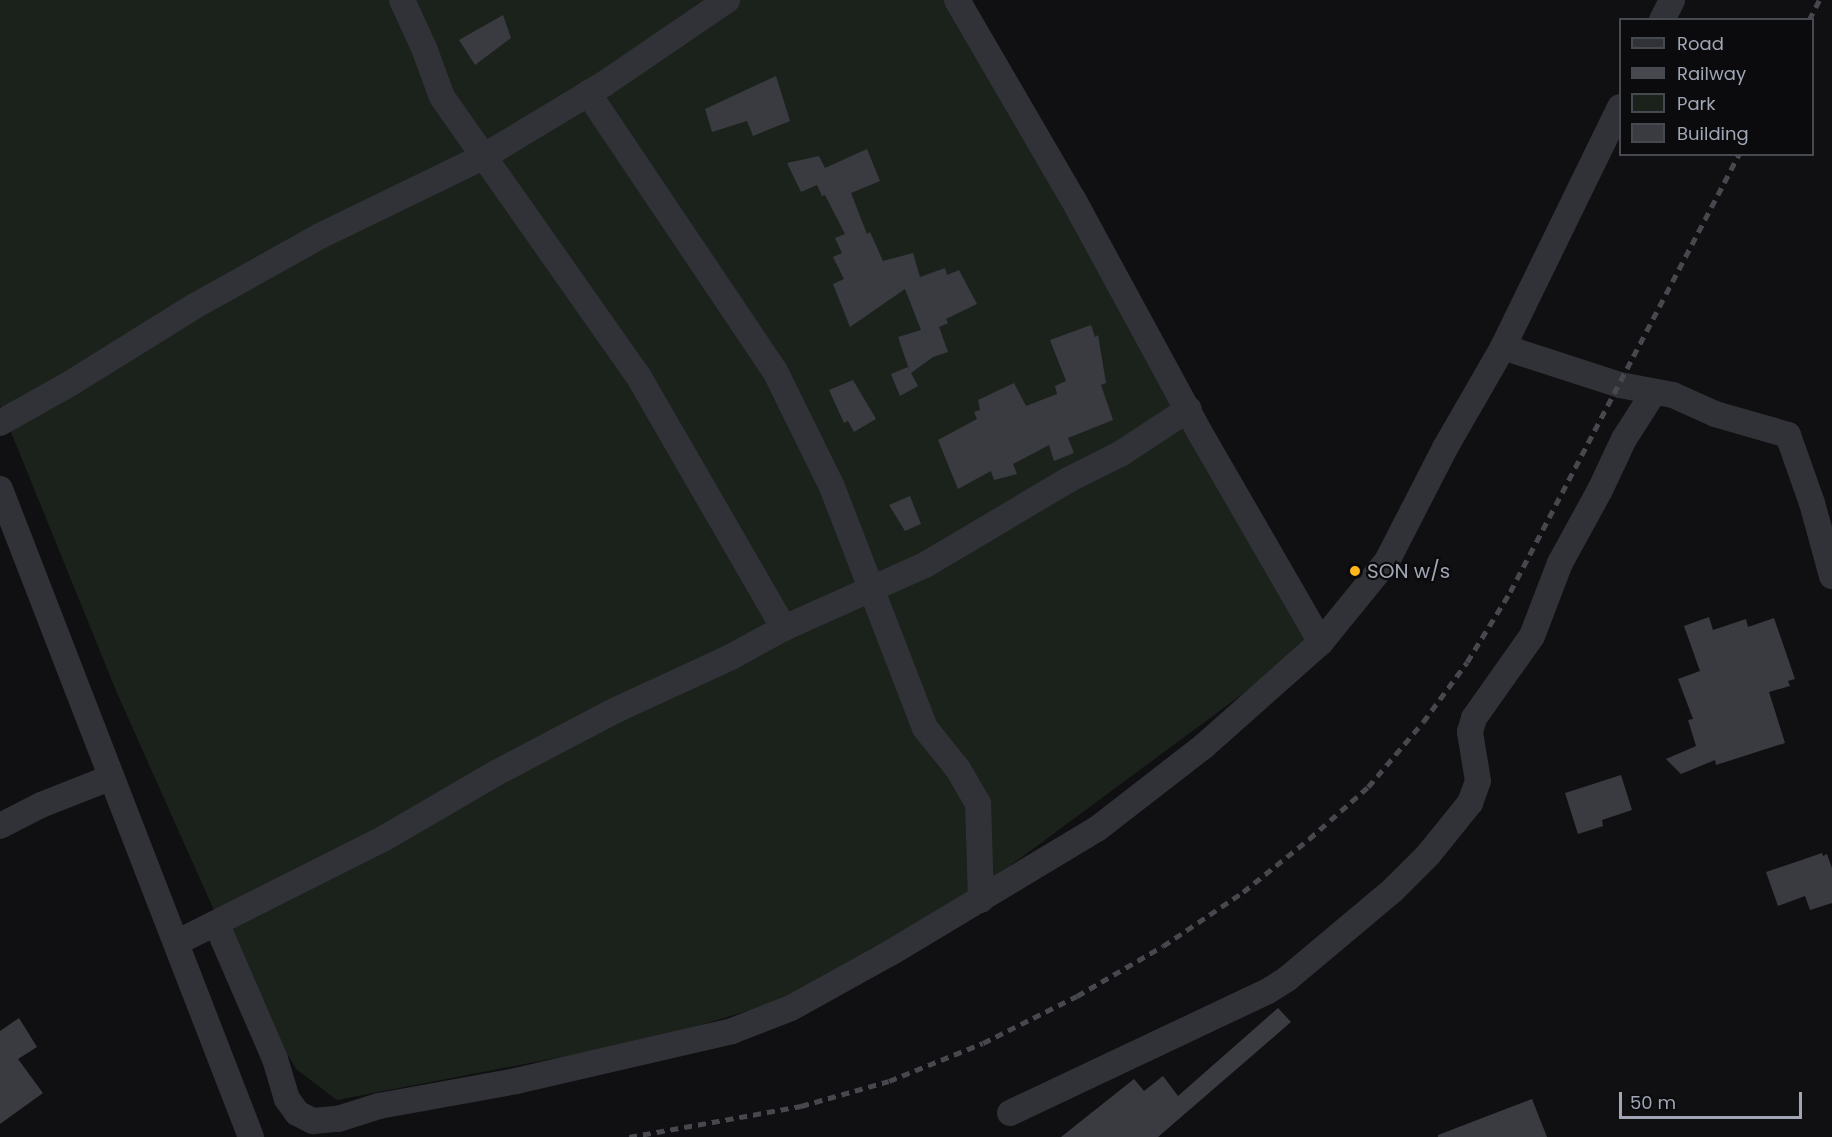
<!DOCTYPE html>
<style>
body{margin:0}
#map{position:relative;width:1832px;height:1137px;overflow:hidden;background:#101012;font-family:Poppins,sans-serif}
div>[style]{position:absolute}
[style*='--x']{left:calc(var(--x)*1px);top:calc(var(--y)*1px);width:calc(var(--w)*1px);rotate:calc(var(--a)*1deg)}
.green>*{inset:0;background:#1a221b}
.building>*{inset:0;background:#3a3b40}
.minor>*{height:26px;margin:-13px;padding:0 13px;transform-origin:13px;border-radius:13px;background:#313237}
.rail>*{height:4.5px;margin-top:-2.25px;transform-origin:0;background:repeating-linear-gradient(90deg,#46484e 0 8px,transparent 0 14px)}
.dots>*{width:16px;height:16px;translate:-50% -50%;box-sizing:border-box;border:3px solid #0b0b0d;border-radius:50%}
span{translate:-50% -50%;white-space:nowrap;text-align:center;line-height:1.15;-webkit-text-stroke:4.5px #0b0b0d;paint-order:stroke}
.poi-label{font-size:20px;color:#a0a6b4}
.left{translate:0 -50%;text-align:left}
.legend{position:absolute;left:1619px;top:18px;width:195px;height:138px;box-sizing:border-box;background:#0b0b0d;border:2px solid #474950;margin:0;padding:8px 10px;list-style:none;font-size:18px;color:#a0a6b4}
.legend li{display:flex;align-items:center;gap:12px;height:30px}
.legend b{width:30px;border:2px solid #474950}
.scale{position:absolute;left:1619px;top:1092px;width:183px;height:27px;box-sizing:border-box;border:3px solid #a0a6b4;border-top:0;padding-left:8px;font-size:18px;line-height:21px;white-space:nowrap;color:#a0a6b4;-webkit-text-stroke:4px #0b0b0d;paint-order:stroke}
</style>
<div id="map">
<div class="green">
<div style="clip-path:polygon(0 0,948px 0,1072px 206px,1309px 645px,961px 902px,791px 997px,660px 1038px,337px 1100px,296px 1069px,246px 982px,117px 693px,0 405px)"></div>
</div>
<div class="building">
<div style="clip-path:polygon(503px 15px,511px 38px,475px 65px,459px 40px)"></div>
<div style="clip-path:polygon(776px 76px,790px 121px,753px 136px,747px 121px,712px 132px,705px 109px)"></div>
<div style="clip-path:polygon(867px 149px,880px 181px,851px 193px,867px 234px,870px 232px,883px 261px,913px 253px,920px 277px,945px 268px,947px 275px,959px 270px,977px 304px,946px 319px,948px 323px,939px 327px,948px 352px,933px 357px,911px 373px,918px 386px,900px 396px,891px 374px,908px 367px,910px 372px,898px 337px,921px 330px,905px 289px,850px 327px,833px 284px,844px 279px,833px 257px,842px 253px,835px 238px,845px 234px,825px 195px,822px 196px,817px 185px,801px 192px,787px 163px,819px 156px,825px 168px)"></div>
<div style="clip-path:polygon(1091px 325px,1095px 337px,1098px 335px,1106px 383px,1101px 385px,1113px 420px,1068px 438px,1074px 453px,1054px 461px,1049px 445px,1013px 464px,1017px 474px,994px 480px,991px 471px,958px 489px,938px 440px,977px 419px,974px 412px,980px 410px,978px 400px,1014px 383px,1026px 406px,1057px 394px,1055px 386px,1066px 381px,1050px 340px)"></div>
<div style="clip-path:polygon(853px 380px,876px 419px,854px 432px,848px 421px,844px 423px,829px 390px)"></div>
<div style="clip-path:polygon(910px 496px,921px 524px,905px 531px,889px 505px)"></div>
<div style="clip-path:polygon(1709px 617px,1713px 630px,1746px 619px,1748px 627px,1774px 618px,1795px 679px,1788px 681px,1790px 686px,1769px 692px,1785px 743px,1716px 765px,1715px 760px,1681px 774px,1666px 759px,1696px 746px,1688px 720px,1693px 719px,1678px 679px,1700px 671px,1684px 626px)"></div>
<div style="clip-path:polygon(1621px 775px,1632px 810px,1602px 820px,1603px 826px,1578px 834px,1565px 793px)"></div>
<div style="clip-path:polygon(1822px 853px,1823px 856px,1827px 854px,1832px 868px,1832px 903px,1810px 910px,1805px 896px,1778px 906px,1766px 872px)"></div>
<div style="clip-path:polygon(1278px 1008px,1291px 1022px,1158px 1137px,1061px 1137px,1134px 1079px,1144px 1091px,1163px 1076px,1178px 1096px)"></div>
<div style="clip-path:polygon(19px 1018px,37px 1047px,18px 1059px,43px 1093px,0 1124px,0 1031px)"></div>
<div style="clip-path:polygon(1532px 1099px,1547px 1137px,1438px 1137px,1438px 1135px)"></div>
</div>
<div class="minor">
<div style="--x:402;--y:0;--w:53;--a:65.4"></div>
<div style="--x:424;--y:48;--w:52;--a:69.8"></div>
<div style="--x:442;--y:97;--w:345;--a:54.9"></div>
<div style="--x:640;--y:379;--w:288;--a:60"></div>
<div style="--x:957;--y:0;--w:230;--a:59.8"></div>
<div style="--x:1073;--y:199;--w:272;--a:61.5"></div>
<div style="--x:1203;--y:438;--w:236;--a:60"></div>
<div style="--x:1662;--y:20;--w:22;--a:-63"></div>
<div style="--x:588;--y:93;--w:335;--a:56.1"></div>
<div style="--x:775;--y:371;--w:129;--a:63.8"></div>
<div style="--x:832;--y:487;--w:258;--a:68.9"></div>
<div style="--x:925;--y:728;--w:53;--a:51.2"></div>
<div style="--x:958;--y:769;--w:39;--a:60"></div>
<div style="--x:978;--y:803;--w:97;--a:88.2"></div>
<div style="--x:1503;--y:347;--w:123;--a:18"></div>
<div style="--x:1620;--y:385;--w:54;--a:10.7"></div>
<div style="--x:1673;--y:395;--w:46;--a:24.3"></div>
<div style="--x:1715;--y:414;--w:76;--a:16"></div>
<div style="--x:1788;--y:435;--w:72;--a:70.6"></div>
<div style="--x:1812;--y:503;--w:76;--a:74.7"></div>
<div style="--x:0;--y:423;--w:81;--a:-29.4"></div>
<div style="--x:71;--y:383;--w:144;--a:-31.9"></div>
<div style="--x:193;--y:307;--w:145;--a:-29.2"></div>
<div style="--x:320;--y:236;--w:181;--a:-25.9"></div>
<div style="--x:483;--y:157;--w:141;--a:-31.1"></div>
<div style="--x:604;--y:84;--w:149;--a:-34.3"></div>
<div style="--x:0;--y:489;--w:695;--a:68.83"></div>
<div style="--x:0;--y:826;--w:46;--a:-27.1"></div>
<div style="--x:41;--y:805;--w:76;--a:-21.5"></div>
<div style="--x:217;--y:925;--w:146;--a:66.6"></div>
<div style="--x:275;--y:1059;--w:42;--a:73.3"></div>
<div style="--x:287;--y:1099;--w:17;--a:54"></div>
<div style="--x:297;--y:1113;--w:18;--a:27"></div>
<div style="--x:313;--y:1121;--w:25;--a:-5"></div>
<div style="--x:338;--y:1119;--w:43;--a:-17.6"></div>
<div style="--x:379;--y:1106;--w:139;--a:-10.3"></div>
<div style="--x:516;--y:1081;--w:222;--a:-13"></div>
<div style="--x:732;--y:1031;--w:63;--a:-21.3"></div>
<div style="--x:791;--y:1008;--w:115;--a:-29"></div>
<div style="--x:892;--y:952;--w:239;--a:-31"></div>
<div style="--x:1097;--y:829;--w:135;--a:-37.8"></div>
<div style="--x:1204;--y:746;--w:157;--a:-41.6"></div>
<div style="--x:1321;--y:642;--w:104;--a:-50.8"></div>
<div style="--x:1387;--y:561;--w:127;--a:-62.8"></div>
<div style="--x:1445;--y:448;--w:116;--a:-60.1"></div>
<div style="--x:1503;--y:347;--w:267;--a:-64"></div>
<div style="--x:176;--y:943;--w:232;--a:-26.7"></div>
<div style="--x:383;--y:839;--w:131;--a:-30.3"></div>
<div style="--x:496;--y:773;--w:136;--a:-27.7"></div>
<div style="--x:616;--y:710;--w:127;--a:-24.7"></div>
<div style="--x:731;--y:657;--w:60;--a:-28.7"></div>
<div style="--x:784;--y:628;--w:154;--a:-24.1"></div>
<div style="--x:925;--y:565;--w:169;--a:-30.7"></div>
<div style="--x:1070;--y:479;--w:56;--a:-26.6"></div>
<div style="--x:1120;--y:454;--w:82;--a:-33.1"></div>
<div style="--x:1010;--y:1113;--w:285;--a:-25.3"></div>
<div style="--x:1268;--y:991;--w:22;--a:-32"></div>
<div style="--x:1287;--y:979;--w:138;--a:-40"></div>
<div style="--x:1393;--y:890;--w:49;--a:-45"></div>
<div style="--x:1428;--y:855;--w:67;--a:-51.1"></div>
<div style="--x:1470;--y:803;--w:23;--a:-70"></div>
<div style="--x:1478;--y:781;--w:50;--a:-99.3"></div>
<div style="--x:1470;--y:732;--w:15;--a:-74"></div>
<div style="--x:1474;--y:718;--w:100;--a:-54.7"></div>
<div style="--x:1532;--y:636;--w:78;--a:-69"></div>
<div style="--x:1560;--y:563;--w:83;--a:-61.3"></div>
<div style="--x:1600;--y:490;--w:56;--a:-64.8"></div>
<div style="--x:1624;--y:439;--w:56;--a:-57.4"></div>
</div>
<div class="rail">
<div style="--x:1809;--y:20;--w:22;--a:-63"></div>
<div style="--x:629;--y:1137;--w:175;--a:-10.2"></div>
<div style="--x:801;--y:1106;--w:91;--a:-15.9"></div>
<div style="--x:889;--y:1081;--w:101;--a:-22"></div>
<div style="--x:983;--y:1043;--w:105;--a:-26.6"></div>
<div style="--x:1077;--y:996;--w:99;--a:-30.2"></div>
<div style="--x:1163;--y:946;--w:97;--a:-34"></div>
<div style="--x:1243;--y:892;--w:85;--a:-38.8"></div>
<div style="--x:1309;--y:839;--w:79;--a:-41.4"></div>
<div style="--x:1368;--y:787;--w:85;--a:-49.8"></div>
<div style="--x:1423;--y:722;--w:74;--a:-53.7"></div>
<div style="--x:1467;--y:662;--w:82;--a:-58.4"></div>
<div style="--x:1510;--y:592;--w:494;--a:-62.4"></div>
</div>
<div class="dots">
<div style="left:1355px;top:571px;background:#ffb71b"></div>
</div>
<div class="poi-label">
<span class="left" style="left:1367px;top:571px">SON w/s</span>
</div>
<ul class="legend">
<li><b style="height:8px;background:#313237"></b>Road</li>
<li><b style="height:8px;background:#46484e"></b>Railway</li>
<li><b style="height:16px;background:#1a221b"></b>Park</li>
<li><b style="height:16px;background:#3a3b40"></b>Building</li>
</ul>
<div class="scale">50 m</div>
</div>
